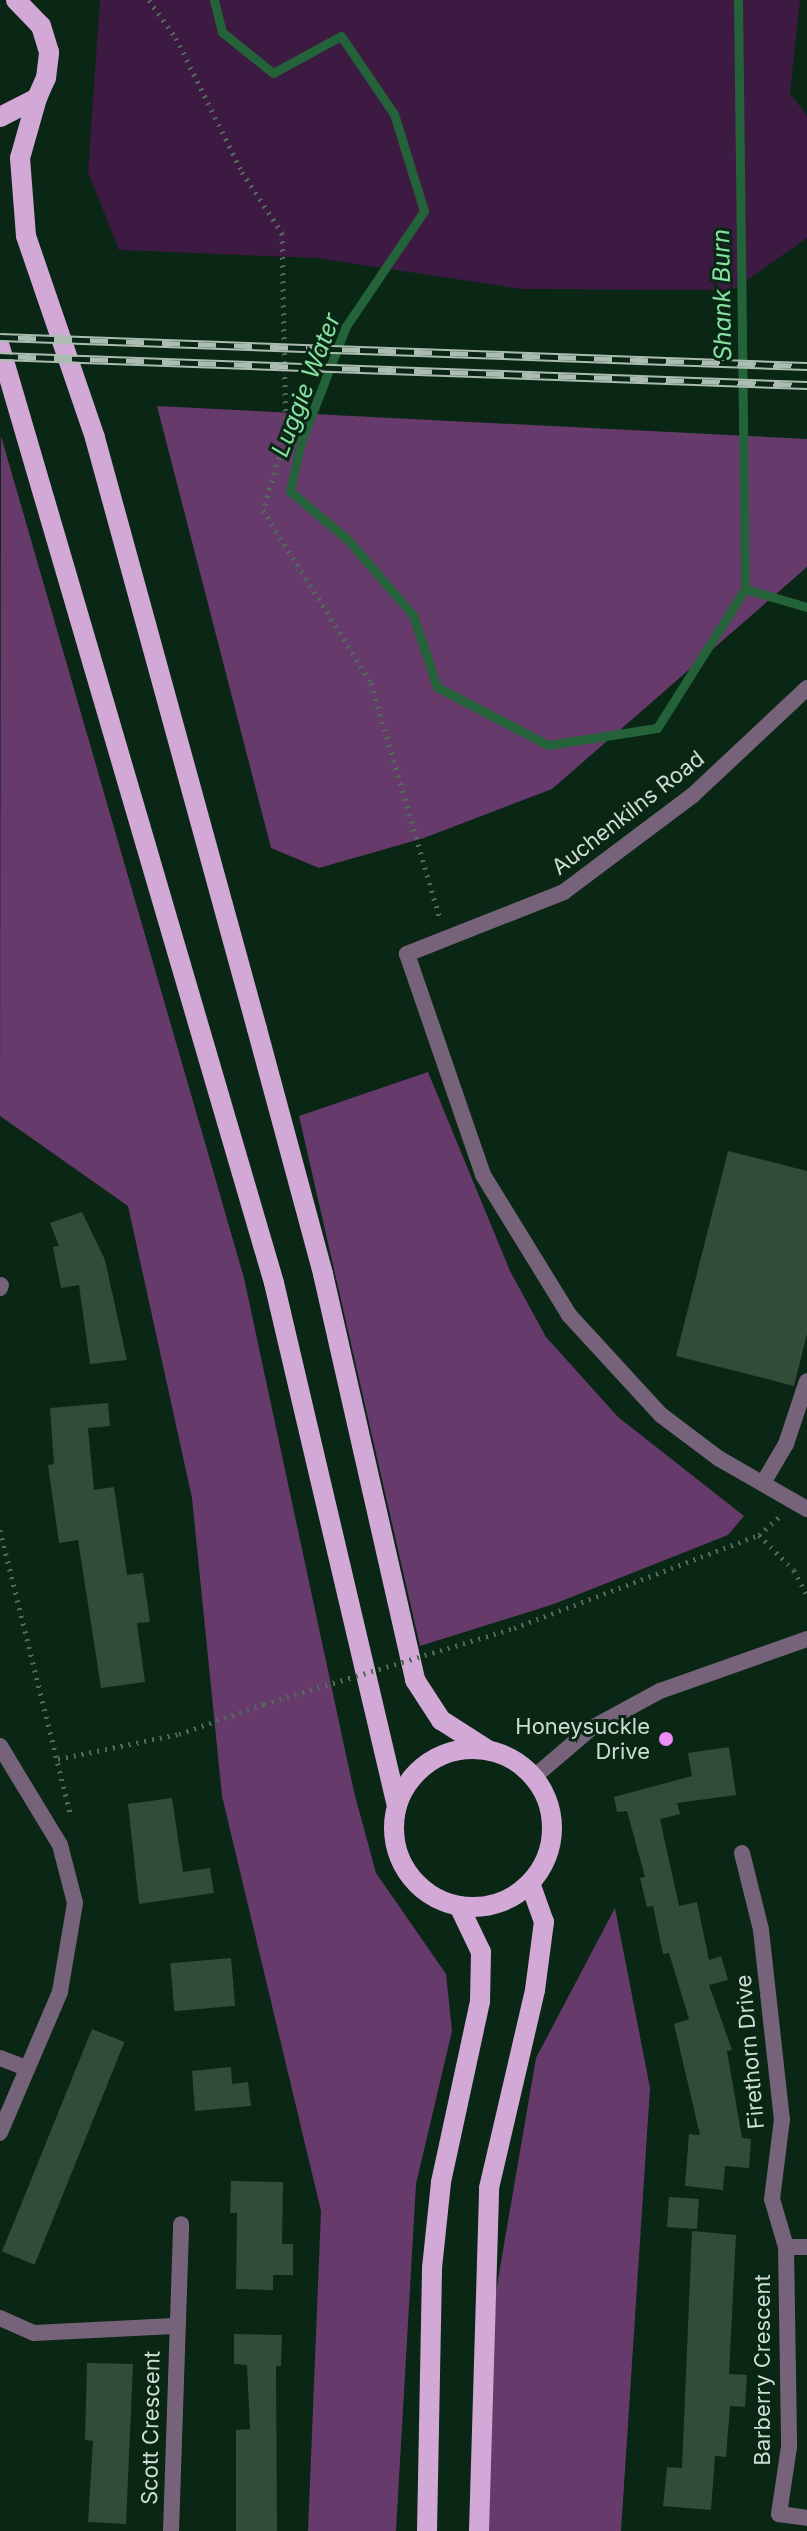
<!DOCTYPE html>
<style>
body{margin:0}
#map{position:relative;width:807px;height:2531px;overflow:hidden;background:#0a2614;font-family:Inter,sans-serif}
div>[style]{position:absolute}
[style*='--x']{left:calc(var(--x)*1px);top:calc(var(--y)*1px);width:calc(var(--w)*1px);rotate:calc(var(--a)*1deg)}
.green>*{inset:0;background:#3c1a41}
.forest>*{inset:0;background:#663b6b}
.stream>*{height:9px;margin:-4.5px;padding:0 4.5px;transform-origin:4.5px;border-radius:4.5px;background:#24633a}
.building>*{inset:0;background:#314d39;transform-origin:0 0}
.path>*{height:5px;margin-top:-2.5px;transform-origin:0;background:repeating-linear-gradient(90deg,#536a5b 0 2px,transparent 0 8px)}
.lane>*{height:16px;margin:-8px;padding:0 8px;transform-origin:8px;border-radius:8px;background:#776379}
.street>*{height:16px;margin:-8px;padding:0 8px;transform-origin:8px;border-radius:8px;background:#776379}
.primary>*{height:20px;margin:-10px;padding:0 10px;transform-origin:10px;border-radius:10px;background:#d2a8d6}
.primary>.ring{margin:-10px;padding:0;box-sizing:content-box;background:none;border:20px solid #d2a8d6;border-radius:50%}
.rail>*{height:9px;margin-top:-4.5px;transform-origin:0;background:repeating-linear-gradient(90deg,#0a2614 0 18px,#abbdb0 0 36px);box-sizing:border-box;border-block:2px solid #abbdb0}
.path-bridge>*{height:5px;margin-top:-2.5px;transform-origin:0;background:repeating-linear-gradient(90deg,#536a5b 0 2px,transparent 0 8px)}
.dots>*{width:22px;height:22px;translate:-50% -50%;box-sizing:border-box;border:4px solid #0a2614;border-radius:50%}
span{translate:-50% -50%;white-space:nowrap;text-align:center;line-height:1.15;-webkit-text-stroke:6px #0a2614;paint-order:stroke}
.street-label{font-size:22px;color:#cdddd1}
.poi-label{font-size:22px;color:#cdddd1}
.right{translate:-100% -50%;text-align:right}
.water-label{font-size:24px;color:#88e0a2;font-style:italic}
</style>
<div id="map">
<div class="green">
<div style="clip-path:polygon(100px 0,800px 0,790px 93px,807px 116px,807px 238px,733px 290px,522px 289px,316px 258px,119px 250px,88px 172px)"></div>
</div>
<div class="forest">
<div style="clip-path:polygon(157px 406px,807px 439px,807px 567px,552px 789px,424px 838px,319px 868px,271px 848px)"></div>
<div style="clip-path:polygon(1px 436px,244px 1278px,354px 1792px,376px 1873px,446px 1974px,452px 2031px,416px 2184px,396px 2531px,308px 2531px,321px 2211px,222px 1796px,192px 1498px,128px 1206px,0 1116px)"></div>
<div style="clip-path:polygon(428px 1072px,510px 1271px,546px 1337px,618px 1417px,744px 1516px,728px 1535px,554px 1604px,420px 1646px,299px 1116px)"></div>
<div style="clip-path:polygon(615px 1908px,650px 2088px,621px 2531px,487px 2531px,494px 2303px,536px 2058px)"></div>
</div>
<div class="stream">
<div style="--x:214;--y:0;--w:33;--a:76"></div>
<div style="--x:222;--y:32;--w:65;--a:38.8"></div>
<div style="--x:273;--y:73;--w:77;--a:-28.6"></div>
<div style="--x:341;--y:36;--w:94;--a:55.8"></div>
<div style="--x:394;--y:114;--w:102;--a:72.8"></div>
<div style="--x:424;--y:211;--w:139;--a:124.1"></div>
<div style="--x:346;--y:326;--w:124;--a:111.2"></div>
<div style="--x:301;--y:442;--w:50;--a:102.7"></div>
<div style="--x:290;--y:491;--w:76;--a:40.2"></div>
<div style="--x:348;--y:540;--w:99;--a:49.1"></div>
<div style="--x:413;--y:615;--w:76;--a:71.6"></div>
<div style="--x:437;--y:687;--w:125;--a:27.6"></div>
<div style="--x:548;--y:745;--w:110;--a:-8.9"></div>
<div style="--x:657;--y:728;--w:165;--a:-57.7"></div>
<div style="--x:745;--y:589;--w:65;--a:16.2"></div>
<div style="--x:738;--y:0;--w:589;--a:89.32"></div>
</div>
<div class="building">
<div style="clip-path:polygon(728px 1151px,807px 1171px,807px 1334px,794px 1386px,676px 1356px)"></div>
<div style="clip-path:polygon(82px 1212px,105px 1260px,127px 1360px,90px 1364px,79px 1285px,61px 1288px,53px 1247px,59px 1246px,50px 1223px)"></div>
<div style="clip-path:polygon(108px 1403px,110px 1426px,88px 1428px,94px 1490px,114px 1487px,127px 1575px,143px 1573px,150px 1622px,137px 1623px,145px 1682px,101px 1688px,78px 1540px,59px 1543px,48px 1465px,54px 1464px,50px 1408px)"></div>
<div style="clip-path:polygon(729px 1747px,736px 1795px,677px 1803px,680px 1814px,660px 1819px,679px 1906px,697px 1902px,709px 1960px,721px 1956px,728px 1980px,709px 1985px,732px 2050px,727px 2051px,742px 2138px,751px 2139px,749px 2168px,725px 2166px,723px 2190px,685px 2186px,689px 2134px,700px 2135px,674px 2024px,689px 2019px,669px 1953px,663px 1954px,653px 1906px,647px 1907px,640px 1878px,645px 1877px,627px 1811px,617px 1812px,614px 1797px,692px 1776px,688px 1753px)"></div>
<div style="clip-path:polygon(172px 1798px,183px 1872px,210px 1868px,214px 1893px,139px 1904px,128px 1804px)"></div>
<div style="left:231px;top:1958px;width:48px;height:61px;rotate:85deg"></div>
<div style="left:92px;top:2029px;width:35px;height:240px;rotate:22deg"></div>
<div style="clip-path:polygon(231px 2067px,232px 2084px,248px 2082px,251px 2106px,195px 2111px,192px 2071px)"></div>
<div style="clip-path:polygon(231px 2181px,283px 2182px,282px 2244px,293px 2244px,293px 2275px,273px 2275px,273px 2290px,236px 2289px,237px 2213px,230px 2213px)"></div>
<div style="left:669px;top:2197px;width:30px;height:30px;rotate:4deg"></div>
<div style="clip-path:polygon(692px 2231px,736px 2235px,729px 2374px,747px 2375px,745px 2407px,730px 2406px,726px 2457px,715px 2456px,711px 2510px,663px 2506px,667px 2467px,682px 2468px)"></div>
<div style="clip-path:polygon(234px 2334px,282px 2335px,281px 2366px,276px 2366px,277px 2531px,236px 2531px,236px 2430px,250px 2429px,247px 2365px,234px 2364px)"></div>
<div style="clip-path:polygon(87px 2363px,133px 2364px,126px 2524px,88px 2522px,93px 2441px,85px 2440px)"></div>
</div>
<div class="path">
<div style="--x:149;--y:0;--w:47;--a:54.6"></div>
<div style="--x:176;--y:38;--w:149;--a:63.8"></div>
<div style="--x:242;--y:172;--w:73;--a:56.7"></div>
<div style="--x:282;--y:233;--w:201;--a:88.9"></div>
<div style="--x:286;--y:434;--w:79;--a:106.8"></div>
<div style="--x:263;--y:510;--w:204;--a:58"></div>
<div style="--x:371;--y:683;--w:246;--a:73.7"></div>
<div style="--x:0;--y:1530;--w:295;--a:76.1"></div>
<div style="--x:759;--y:1535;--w:49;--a:45"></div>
<div style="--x:794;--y:1570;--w:29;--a:63"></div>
<div style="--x:514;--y:1628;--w:262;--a:-20.8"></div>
<div style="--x:759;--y:1535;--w:28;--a:-42"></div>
<div style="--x:58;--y:1759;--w:124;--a:-11.7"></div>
<div style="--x:179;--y:1734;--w:90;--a:-19.4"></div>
</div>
<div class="lane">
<div style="--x:763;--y:1483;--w:45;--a:-59.5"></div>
<div style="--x:786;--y:1444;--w:66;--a:-71.6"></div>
</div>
<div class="street">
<div style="--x:807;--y:688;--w:156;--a:136.8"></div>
<div style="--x:693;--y:795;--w:161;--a:143.1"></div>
<div style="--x:564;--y:892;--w:169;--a:158.5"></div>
<div style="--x:407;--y:954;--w:234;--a:71"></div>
<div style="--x:483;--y:1175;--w:164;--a:58.4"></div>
<div style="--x:569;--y:1315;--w:136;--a:47.4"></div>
<div style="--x:661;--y:1415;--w:71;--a:37"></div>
<div style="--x:718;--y:1458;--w:103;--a:29.8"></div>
<div style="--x:0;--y:1288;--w:3;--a:-72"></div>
<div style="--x:0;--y:1746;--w:116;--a:58.8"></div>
<div style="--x:60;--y:1845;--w:60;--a:75.5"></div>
<div style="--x:75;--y:1903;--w:90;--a:99.6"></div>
<div style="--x:60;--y:1992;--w:153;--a:113.1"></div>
<div style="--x:534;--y:1777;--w:74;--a:-40.6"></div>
<div style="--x:590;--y:1729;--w:80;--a:-28.5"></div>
<div style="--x:660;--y:1691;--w:156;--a:-19.5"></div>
<div style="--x:742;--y:1853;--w:79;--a:76.1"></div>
<div style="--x:761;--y:1930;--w:190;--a:83.7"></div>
<div style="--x:782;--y:2119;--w:81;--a:97.1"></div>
<div style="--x:772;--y:2199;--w:50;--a:73.7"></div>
<div style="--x:786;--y:2247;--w:200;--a:89.1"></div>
<div style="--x:789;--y:2447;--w:68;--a:98.5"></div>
<div style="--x:779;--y:2514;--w:28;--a:8"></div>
<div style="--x:0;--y:2058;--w:28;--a:21"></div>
<div style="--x:786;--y:2247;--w:21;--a:0"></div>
<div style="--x:0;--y:2318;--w:37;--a:24"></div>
<div style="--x:34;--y:2333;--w:140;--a:-2.9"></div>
<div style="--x:171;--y:2531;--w:307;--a:-88.1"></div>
</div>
<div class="primary">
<div style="--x:37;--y:98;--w:62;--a:105.8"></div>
<div style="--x:20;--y:158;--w:78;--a:85.6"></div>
<div style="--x:26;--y:236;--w:213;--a:71.1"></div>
<div style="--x:95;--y:438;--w:613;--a:74.67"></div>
<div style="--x:257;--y:1029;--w:254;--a:74.9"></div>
<div style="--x:323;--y:1274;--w:416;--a:77.2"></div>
<div style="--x:415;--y:1680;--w:48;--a:57"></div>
<div style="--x:441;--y:1720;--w:56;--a:32.6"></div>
<div style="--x:0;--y:117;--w:42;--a:-27.2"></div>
<div style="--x:37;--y:98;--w:22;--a:-66"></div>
<div style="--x:46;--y:78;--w:26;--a:-83"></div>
<div style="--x:49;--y:52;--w:27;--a:-107"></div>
<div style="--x:41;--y:26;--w:36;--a:-134"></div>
<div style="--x:0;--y:347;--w:975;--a:73.68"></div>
<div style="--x:274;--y:1283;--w:537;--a:76.77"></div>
<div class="ring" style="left:394px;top:1749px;width:138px;height:138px"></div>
<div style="--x:427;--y:2531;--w:263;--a:-88.9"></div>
<div style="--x:432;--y:2268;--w:86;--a:-84"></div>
<div style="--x:441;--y:2182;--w:185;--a:-77.8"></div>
<div style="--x:480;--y:2001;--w:49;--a:-88.8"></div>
<div style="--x:481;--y:1952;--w:51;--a:-115.6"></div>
<div style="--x:479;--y:2531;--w:343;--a:-88.3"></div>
<div style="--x:489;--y:2188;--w:203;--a:-76.9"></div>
<div style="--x:535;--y:1990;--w:69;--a:-82.5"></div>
<div style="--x:544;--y:1922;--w:41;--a:-109.7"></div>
</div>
<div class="rail">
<div style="--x:0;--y:337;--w:808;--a:2.06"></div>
<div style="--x:0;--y:356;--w:808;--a:2.06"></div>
</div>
<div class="path-bridge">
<div style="--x:264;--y:1704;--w:261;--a:-16.9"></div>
</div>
<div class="dots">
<div style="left:666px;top:1739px;background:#ed8cf9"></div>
</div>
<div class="street-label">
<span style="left:628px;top:813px;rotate:-38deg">Auchenkilns Road</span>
<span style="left:750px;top:2052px;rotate:-95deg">Firethorn Drive</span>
<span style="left:763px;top:2370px;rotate:-90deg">Barberry Crescent</span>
<span style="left:151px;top:2428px;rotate:-89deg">Scott Crescent</span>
</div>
<div class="poi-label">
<span class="right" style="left:650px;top:1739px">Honeysuckle<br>Drive</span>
</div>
<div class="water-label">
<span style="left:722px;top:295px;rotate:-91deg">Shank Burn</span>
<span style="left:306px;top:385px;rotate:-69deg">Luggie Water</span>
</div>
</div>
